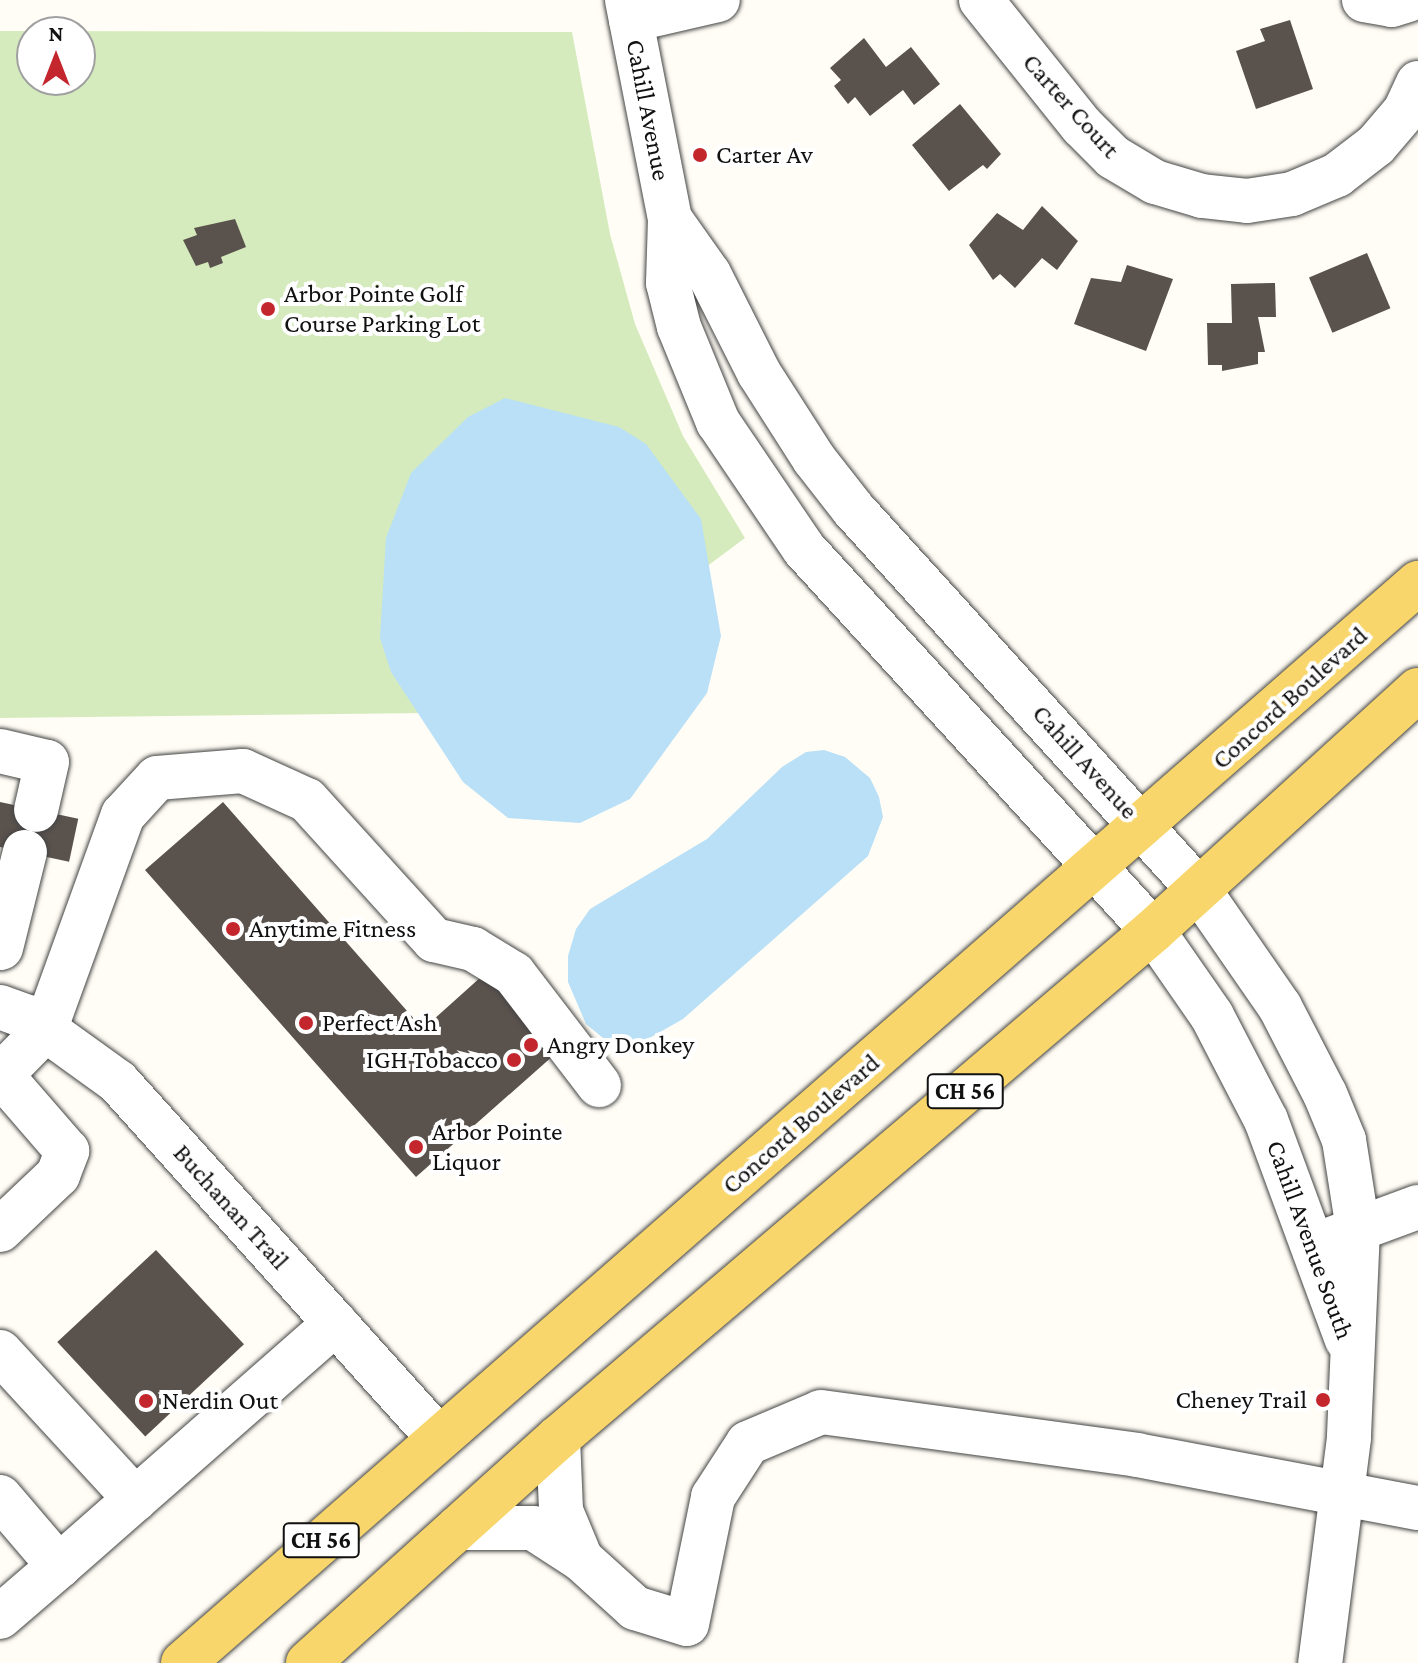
<!DOCTYPE html>
<style>
body{margin:0}
#map{position:relative;width:1418px;height:1663px;overflow:hidden;background:#fffdf5;font-family:"Crimson Pro",serif}
div>[style]{position:absolute}
[style*='--x']{left:calc(var(--x)*1px);top:calc(var(--y)*1px);width:calc(var(--w)*1px);rotate:calc(var(--a)*1deg)}
.green>*{inset:0;background:#d5ebbd}
.water>*{inset:0;background:#b9e0f7}
.building>*{inset:0;background:#5a524d;transform-origin:0 0}
.roads{filter:drop-shadow(0 0 2px #444) drop-shadow(0 0 2px #444)}
.minor>*{height:44px;margin:-22px;padding:0 22px;transform-origin:22px;border-radius:22px;background:#fff}
.major>*{height:44px;margin:-22px;padding:0 22px;transform-origin:22px;border-radius:22px;background:#f9d66b}
.dots>*{width:22px;height:22px;translate:-50% -50%;box-sizing:border-box;border:4px solid #fff;border-radius:50%}
span{translate:-50% -50%;white-space:nowrap;text-align:center;line-height:1.15;-webkit-text-stroke:8px #fff;paint-order:stroke}
.shield-label span{padding:2px 6px;background:#fff;border:2px solid;border-radius:6px;-webkit-text-stroke-width:0}
.shield-label{font-size:24px;color:#111;font-weight:700}
.street-label{font-size:26px;color:#111}
.poi-label{font-size:26px;color:#111}
.left{translate:0 -50%;text-align:left}
.right{translate:-100% -50%;text-align:right}
.north{position:absolute;left:16px;top:16px;width:80px;height:80px;box-sizing:border-box;background:#fff;border:2px solid #a0a0a0;border-radius:50%;rotate:0deg;font-size:22px;font-weight:700;line-height:32px;text-align:center;color:#111}
.north::after{content:'';display:block;margin:auto;width:28px;height:36px;background:#c4262e;clip-path:polygon(50% 0,100% 100%,50% 72%,0 100%)}
</style>
<div id="map">
<div class="green">
<div style="clip-path:polygon(evenodd,0 31px,572px 32px,610px 234px,635px 324px,683px 436px,745px 538px,511px 712px,0 718px,0 31px,32px 32px,80px 32px,80px 80px,32px 80px,32px 32px)"></div>
</div>
<div class="water">
<div style="clip-path:polygon(505px 398px,619px 427px,646px 444px,701px 519px,721px 636px,707px 693px,630px 799px,580px 823px,508px 818px,463px 782px,391px 672px,380px 638px,386px 538px,411px 473px,468px 417px)"></div>
<div style="clip-path:polygon(824px 750px,845px 757px,870px 778px,879px 797px,883px 817px,868px 856px,683px 1019px,639px 1044px,603px 1038px,586px 1024px,568px 982px,568px 956px,576px 929px,590px 909px,707px 839px,782px 767px,806px 752px)"></div>
</div>
<div class="building">
<div style="clip-path:polygon(1290px 20px,1313px 89px,1256px 109px,1236px 51px,1265px 41px,1260px 29px)"></div>
<div style="clip-path:polygon(864px 38px,886px 67px,911px 47px,940px 84px,914px 105px,903px 90px,870px 116px,855px 97px,848px 104px,834px 86px,841px 80px,830px 68px)"></div>
<div style="clip-path:polygon(960px 104px,1001px 154px,987px 169px,983px 165px,949px 191px,912px 145px)"></div>
<div style="clip-path:polygon(1042px 206px,1078px 241px,1057px 270px,1042px 258px,1015px 288px,1000px 274px,993px 280px,969px 245px,997px 213px,1023px 230px)"></div>
<div style="clip-path:polygon(235px 219px,246px 247px,221px 257px,223px 263px,210px 268px,208px 262px,196px 266px,183px 240px,197px 235px,194px 228px)"></div>
<div style="left:1367px;top:253px;width:60px;height:63px;rotate:67deg"></div>
<div style="clip-path:polygon(1127px 265px,1173px 279px,1146px 351px,1074px 324px,1091px 278px,1121px 282px)"></div>
<div style="clip-path:polygon(1275px 283px,1276px 317px,1258px 317px,1265px 352px,1258px 352px,1258px 364px,1222px 371px,1222px 365px,1208px 365px,1207px 323px,1232px 323px,1231px 284px)"></div>
<div style="left:0;top:802px;width:80px;height:44px;rotate:12deg"></div>
<div style="clip-path:polygon(223px 802px,423px 1029px,492px 967px,563px 1047px,416px 1177px,145px 870px)"></div>
<div style="left:156px;top:1250px;width:129px;height:135px;rotate:47deg"></div>
</div>
<div class="roads">
<div class="minor">
<div style="--x:627;--y:0;--w:223;--a:78.9"></div>
<div style="--x:670;--y:219;--w:64;--a:91.8"></div>
<div style="--x:668;--y:283;--w:45;--a:76"></div>
<div style="--x:679;--y:327;--w:103;--a:67.7"></div>
<div style="--x:718;--y:422;--w:153;--a:55.9"></div>
<div style="--x:804;--y:549;--w:517;--a:47.58"></div>
<div style="--x:1153;--y:931;--w:103;--a:55.2"></div>
<div style="--x:1212;--y:1016;--w:117;--a:62.6"></div>
<div style="--x:1266;--y:1120;--w:234;--a:69.8"></div>
<div style="--x:981;--y:0;--w:161;--a:51.3"></div>
<div style="--x:1082;--y:126;--w:44;--a:45"></div>
<div style="--x:1113;--y:157;--w:49;--a:30.8"></div>
<div style="--x:1155;--y:182;--w:49;--a:16.6"></div>
<div style="--x:1202;--y:196;--w:45;--a:6.3"></div>
<div style="--x:1247;--y:201;--w:46;--a:-8.8"></div>
<div style="--x:1292;--y:194;--w:49;--a:-22.9"></div>
<div style="--x:1337;--y:175;--w:49;--a:-37.6"></div>
<div style="--x:1376;--y:145;--w:45;--a:-49.5"></div>
<div style="--x:1405;--y:111;--w:31;--a:-65"></div>
<div style="--x:1364;--y:0;--w:28;--a:10"></div>
<div style="--x:1392;--y:5;--w:17;--a:-17"></div>
<div style="--x:631;--y:20;--w:89;--a:-12.9"></div>
<div style="--x:670;--y:219;--w:67;--a:54.7"></div>
<div style="--x:709;--y:274;--w:111;--a:63.2"></div>
<div style="--x:759;--y:373;--w:102;--a:57.4"></div>
<div style="--x:814;--y:459;--w:63;--a:52"></div>
<div style="--x:853;--y:509;--w:515;--a:47.76"></div>
<div style="--x:1199;--y:890;--w:142;--a:55.3"></div>
<div style="--x:1280;--y:1007;--w:98;--a:62.7"></div>
<div style="--x:1325;--y:1094;--w:50;--a:67.6"></div>
<div style="--x:1344;--y:1140;--w:90;--a:81.1"></div>
<div style="--x:1358;--y:1229;--w:209;--a:92.5"></div>
<div style="--x:1349;--y:1438;--w:227;--a:97.3"></div>
<div style="--x:0;--y:751;--w:48;--a:13.2"></div>
<div style="--x:47;--y:762;--w:49;--a:102.9"></div>
<div style="--x:1;--y:948;--w:99;--a:-76"></div>
<div style="--x:0;--y:1007;--w:30;--a:20"></div>
<div style="--x:28;--y:1017;--w:111;--a:35.8"></div>
<div style="--x:118;--y:1082;--w:478;--a:48"></div>
<div style="--x:0;--y:1076;--w:64;--a:-45.6"></div>
<div style="--x:45;--y:1030;--w:229;--a:-70.1"></div>
<div style="--x:123;--y:815;--w:50;--a:-47.4"></div>
<div style="--x:157;--y:778;--w:86;--a:-4.7"></div>
<div style="--x:243;--y:771;--w:70;--a:24.4"></div>
<div style="--x:307;--y:800;--w:189;--a:47.8"></div>
<div style="--x:434;--y:940;--w:40;--a:13"></div>
<div style="--x:473;--y:949;--w:48;--a:31.4"></div>
<div style="--x:514;--y:974;--w:140;--a:52.6"></div>
<div style="--x:0;--y:1230;--w:80;--a:-43.5"></div>
<div style="--x:58;--y:1175;--w:26;--a:-69"></div>
<div style="--x:67;--y:1151;--w:99;--a:-130.9"></div>
<div style="--x:1334;--y:1238;--w:90;--a:-20.3"></div>
<div style="--x:0;--y:1352;--w:200;--a:47.4"></div>
<div style="--x:558;--y:1438;--w:73;--a:87.6"></div>
<div style="--x:561;--y:1511;--w:52;--a:67.4"></div>
<div style="--x:0;--y:1497;--w:91;--a:49.5"></div>
<div style="--x:59;--y:1566;--w:78;--a:139.2"></div>
<div style="--x:458;--y:1528;--w:75;--a:0"></div>
<div style="--x:533;--y:1528;--w:57;--a:32.9"></div>
<div style="--x:581;--y:1559;--w:73;--a:42.2"></div>
<div style="--x:635;--y:1608;--w:54;--a:17.1"></div>
<div style="--x:687;--y:1624;--w:130;--a:-78.4"></div>
<div style="--x:713;--y:1497;--w:64;--a:-57.1"></div>
<div style="--x:748;--y:1443;--w:79;--a:-23"></div>
<div style="--x:821;--y:1412;--w:319;--a:7.7"></div>
<div style="--x:1137;--y:1455;--w:286;--a:10.7"></div>
<div style="--x:59;--y:1566;--w:368;--a:-41.3"></div>
</div>
<div class="major">
<div style="--x:183;--y:1663;--w:1641;--a:-41.17"></div>
<div style="--x:308;--y:1663;--w:336;--a:-42"></div>
<div style="--x:558;--y:1438;--w:782;--a:-40.43"></div>
<div style="--x:1153;--y:931;--w:358;--a:-42.3"></div>
</div>
</div>
<div class="dots">
<div style="left:700px;top:155px;background:#c4262e"></div>
<div style="left:268px;top:309px;background:#c4262e"></div>
<div style="left:233px;top:929px;background:#c4262e"></div>
<div style="left:306px;top:1023px;background:#c4262e"></div>
<div style="left:531px;top:1045px;background:#c4262e"></div>
<div style="left:514px;top:1060px;background:#c4262e"></div>
<div style="left:416px;top:1147px;background:#c4262e"></div>
<div style="left:1323px;top:1400px;background:#c4262e"></div>
<div style="left:146px;top:1401px;background:#c4262e"></div>
</div>
<div class="shield-label">
<span style="left:965px;top:1091px">CH 56</span>
<span style="left:321px;top:1540px">CH 56</span>
</div>
<div class="street-label">
<span style="left:1071px;top:106px;rotate:48deg">Carter Court</span>
<span style="left:648px;top:110px;rotate:79deg">Cahill Avenue</span>
<span style="left:1290px;top:698px;rotate:-42deg">Concord Boulevard</span>
<span style="left:1085px;top:762px;rotate:48deg">Cahill Avenue</span>
<span style="left:801px;top:1124px;rotate:-41deg">Concord Boulevard</span>
<span style="left:231px;top:1207px;rotate:48deg">Buchanan Trail</span>
<span style="left:1310px;top:1240px;rotate:70deg">Cahill Avenue South</span>
</div>
<div class="poi-label">
<span class="left" style="left:716px;top:155px">Carter Av</span>
<span class="left" style="left:284px;top:309px">Arbor Pointe Golf<br>Course Parking Lot</span>
<span class="left" style="left:249px;top:929px">Anytime Fitness</span>
<span class="left" style="left:322px;top:1023px">Perfect Ash</span>
<span class="left" style="left:547px;top:1045px">Angry Donkey</span>
<span class="right" style="left:498px;top:1060px">IGH Tobacco</span>
<span class="left" style="left:432px;top:1147px">Arbor Pointe<br>Liquor</span>
<span class="right" style="left:1307px;top:1400px">Cheney Trail</span>
<span class="left" style="left:162px;top:1401px">Nerdin Out</span>
</div>
<div class="north">N</div>
</div>
